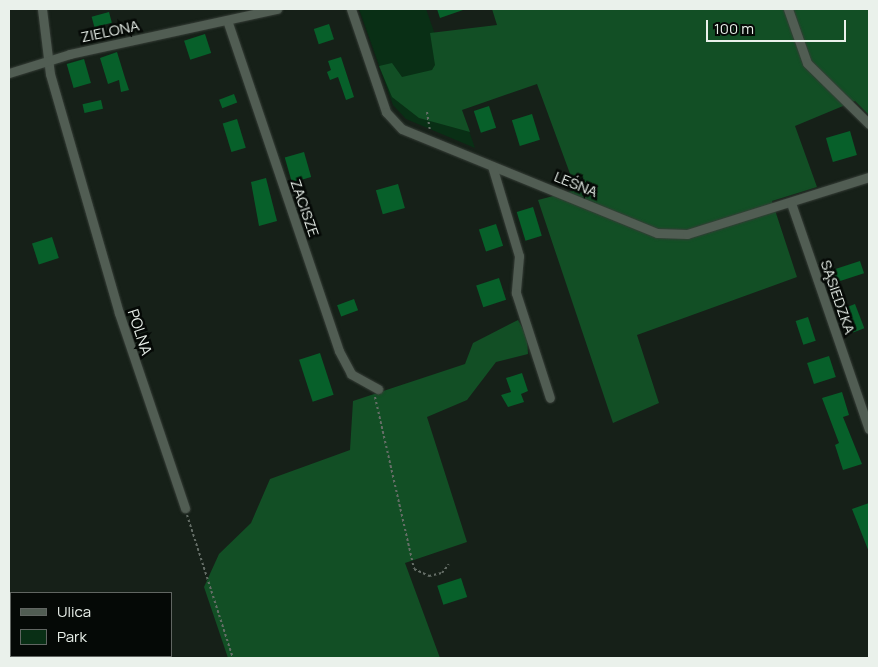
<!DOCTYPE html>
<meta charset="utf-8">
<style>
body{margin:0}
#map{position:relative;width:878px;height:667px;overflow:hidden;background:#162018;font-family:Manrope,sans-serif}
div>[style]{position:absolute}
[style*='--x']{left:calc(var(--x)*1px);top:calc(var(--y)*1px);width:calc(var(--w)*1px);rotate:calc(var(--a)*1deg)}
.green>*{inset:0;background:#092f15}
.forest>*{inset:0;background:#124f25}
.building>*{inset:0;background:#07602a;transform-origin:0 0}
.path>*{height:2px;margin-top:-1px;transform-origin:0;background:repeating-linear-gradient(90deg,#656e67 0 2.5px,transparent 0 5px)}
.roads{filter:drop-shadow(0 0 1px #363d37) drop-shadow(0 0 1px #363d37)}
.minor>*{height:9px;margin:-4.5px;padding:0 4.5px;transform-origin:4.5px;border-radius:4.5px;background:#515d53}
span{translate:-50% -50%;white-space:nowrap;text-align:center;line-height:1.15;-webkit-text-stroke:5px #050906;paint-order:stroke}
.street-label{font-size:15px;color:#eaf1eb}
.frame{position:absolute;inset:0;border:10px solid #eaf1eb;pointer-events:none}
.legend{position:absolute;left:10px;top:592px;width:162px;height:65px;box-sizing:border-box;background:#050906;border:1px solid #616662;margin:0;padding:6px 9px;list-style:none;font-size:15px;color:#eaf1eb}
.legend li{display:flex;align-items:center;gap:10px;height:25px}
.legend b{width:25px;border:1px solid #616662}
.scale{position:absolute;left:706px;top:20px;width:140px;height:22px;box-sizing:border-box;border:2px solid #eaf1eb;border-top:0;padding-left:6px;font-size:15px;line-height:18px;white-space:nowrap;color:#eaf1eb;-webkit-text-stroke:4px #050906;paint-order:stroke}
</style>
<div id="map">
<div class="green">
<div style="clip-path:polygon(359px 9px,426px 9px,475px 148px,406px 119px,393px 105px)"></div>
</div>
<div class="forest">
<div style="clip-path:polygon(492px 9px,869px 9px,869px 115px,855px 101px,795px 126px,817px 187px,772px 201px,797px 277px,637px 335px,659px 403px,613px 423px,538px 200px,576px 190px,537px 84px,462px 110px,470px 132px,419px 118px,392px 97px,379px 66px,392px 63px,402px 77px,432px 70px,435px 65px,430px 33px,497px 25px)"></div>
<div style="clip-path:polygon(518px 320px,527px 336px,528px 354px,496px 362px,467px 400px,427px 417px,467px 542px,405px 563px,440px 658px,228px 658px,204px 587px,219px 554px,251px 523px,270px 479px,350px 450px,353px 401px,465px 364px,473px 343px)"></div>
</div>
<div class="building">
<div style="clip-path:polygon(437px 9px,463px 9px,463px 10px,440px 18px)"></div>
<div style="left:109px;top:12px;width:11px;height:18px;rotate:75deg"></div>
<div style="left:329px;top:24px;width:16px;height:16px;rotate:72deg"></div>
<div style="left:205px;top:34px;width:20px;height:22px;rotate:72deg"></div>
<div style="clip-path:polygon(117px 52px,125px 78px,129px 90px,121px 92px,119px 80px,108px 84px,100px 58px)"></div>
<div style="clip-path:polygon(341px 57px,354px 97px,346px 100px,338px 77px,330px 80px,327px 72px,331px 70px,328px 61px)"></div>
<div style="left:84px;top:59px;width:25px;height:18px;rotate:74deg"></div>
<div style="left:234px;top:94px;width:9px;height:16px;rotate:69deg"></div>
<div style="left:101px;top:100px;width:9px;height:19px;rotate:77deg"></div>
<div style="left:489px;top:106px;width:23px;height:16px;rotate:72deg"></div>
<div style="left:532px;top:114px;width:27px;height:21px;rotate:73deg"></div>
<div style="left:237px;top:119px;width:30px;height:15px;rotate:73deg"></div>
<div style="left:850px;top:131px;width:25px;height:25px;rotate:74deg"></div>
<div style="left:304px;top:152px;width:26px;height:20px;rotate:74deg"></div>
<div style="clip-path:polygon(266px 178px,277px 221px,259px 226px,251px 182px)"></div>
<div style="left:398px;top:184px;width:25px;height:23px;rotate:74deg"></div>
<div style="left:533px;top:207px;width:30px;height:17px;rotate:73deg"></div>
<div style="left:496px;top:224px;width:23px;height:18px;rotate:72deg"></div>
<div style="left:52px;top:237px;width:22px;height:21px;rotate:72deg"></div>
<div style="left:860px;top:261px;width:13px;height:34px;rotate:72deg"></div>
<div style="left:499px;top:278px;width:23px;height:24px;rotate:72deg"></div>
<div style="left:354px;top:299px;width:12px;height:18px;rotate:70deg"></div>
<div style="left:855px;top:304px;width:26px;height:12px;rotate:69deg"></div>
<div style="left:808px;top:317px;width:25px;height:13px;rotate:72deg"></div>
<div style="left:320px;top:353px;width:44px;height:22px;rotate:72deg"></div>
<div style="left:829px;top:356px;width:22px;height:23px;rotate:72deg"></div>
<div style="clip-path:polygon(522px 373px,528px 391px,521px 394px,524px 402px,508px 407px,501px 395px,511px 392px,506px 378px)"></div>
<div style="clip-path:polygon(842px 392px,849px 415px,843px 417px,862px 464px,843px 470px,835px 445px,839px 443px,822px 398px)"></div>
<div style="clip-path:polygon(869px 503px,869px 552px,852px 509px)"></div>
<div style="left:461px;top:578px;width:20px;height:25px;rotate:72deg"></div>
</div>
<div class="path">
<div style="--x:427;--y:112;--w:19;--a:81"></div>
<div style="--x:375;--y:397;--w:176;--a:77.2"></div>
<div style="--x:414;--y:569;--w:17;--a:25"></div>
<div style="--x:429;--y:576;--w:13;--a:-13"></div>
<div style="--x:442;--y:573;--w:11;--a:-52"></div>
<div style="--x:187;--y:515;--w:150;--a:72.2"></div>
</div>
<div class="roads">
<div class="minor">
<div style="--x:42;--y:9;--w:65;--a:83"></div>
<div style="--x:50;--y:74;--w:249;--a:73.9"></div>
<div style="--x:119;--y:313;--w:206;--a:71.3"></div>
<div style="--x:351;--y:9;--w:109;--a:71.2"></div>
<div style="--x:386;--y:112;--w:23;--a:47"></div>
<div style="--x:402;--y:129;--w:275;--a:22.2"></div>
<div style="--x:657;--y:233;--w:30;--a:2"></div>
<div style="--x:687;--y:234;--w:191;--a:-17.4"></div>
<div style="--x:788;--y:9;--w:57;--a:70.6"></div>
<div style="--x:807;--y:63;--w:87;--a:44.5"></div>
<div style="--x:227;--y:20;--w:349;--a:71.3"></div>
<div style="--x:339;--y:351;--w:26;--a:62"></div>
<div style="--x:351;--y:374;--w:31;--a:29"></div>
<div style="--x:9;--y:73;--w:64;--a:-17.3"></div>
<div style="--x:70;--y:54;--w:212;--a:-12.3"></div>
<div style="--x:492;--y:166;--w:94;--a:73.3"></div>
<div style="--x:519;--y:256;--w:37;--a:95"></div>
<div style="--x:516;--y:293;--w:110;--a:72.1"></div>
<div style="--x:791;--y:203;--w:239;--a:71"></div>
</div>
</div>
<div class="street-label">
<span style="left:110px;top:31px;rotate:-12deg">ZIELONA</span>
<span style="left:576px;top:184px;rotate:22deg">LEŚNA</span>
<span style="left:305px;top:208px;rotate:71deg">ZACISZE</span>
<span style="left:838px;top:297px;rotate:71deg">SĄSIEDZKA</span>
<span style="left:140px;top:332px;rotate:72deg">POLNA</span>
</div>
<div class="frame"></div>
<ul class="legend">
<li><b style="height:6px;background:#515d53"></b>Ulica</li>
<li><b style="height:14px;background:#092f15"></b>Park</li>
</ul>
<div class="scale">100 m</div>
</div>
